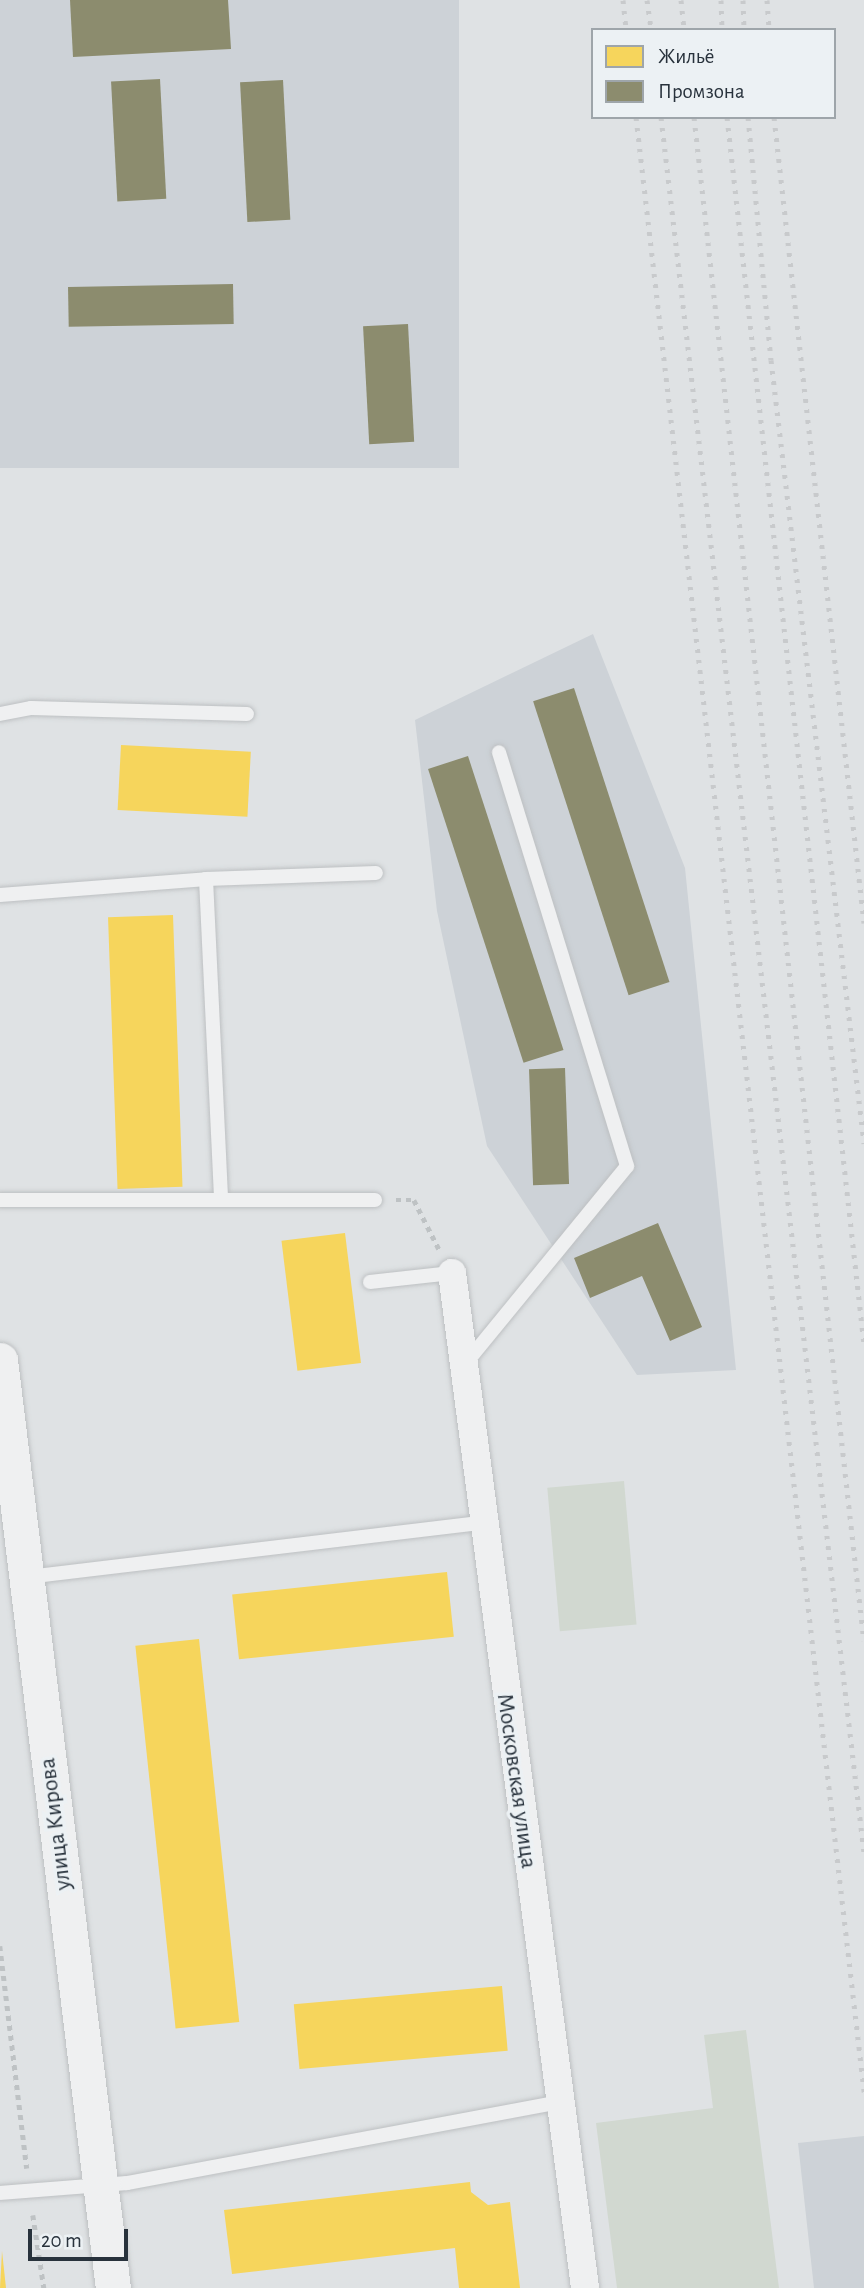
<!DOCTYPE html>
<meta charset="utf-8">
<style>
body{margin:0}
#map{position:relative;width:864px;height:2288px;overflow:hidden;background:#dfe2e4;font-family:"Alegreya Sans",sans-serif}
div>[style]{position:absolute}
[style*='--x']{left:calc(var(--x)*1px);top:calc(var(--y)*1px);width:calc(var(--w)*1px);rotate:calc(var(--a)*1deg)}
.built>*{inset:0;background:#cdd2d7;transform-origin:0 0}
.green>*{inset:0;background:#d1d8d0;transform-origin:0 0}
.homes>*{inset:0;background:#f6d55c;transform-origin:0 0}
.industry>*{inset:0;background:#8c8c6e;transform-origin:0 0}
.path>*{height:4.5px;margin-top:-2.25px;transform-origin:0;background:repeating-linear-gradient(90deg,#bec2c4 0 5px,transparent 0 10px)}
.roads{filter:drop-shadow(0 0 2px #bdc0c2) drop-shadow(0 0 2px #bdc0c2)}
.service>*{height:14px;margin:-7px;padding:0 7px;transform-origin:7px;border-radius:7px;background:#eff0f1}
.minor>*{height:28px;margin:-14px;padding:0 14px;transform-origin:14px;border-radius:14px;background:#eff0f1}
.tertiary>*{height:35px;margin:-17.5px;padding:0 17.5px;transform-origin:17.5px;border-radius:17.5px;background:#eff0f1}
.rail>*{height:5px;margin-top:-2.5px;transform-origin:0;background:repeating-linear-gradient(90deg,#c8cacc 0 3.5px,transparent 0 10.5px)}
span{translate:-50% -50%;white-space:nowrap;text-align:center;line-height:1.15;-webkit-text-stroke:7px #ecf1f4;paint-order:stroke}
.street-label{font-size:24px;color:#28323c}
.legend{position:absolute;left:591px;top:28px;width:245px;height:91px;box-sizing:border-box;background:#ecf1f4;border:2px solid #9ea5aa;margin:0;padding:9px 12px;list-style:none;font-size:21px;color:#28323c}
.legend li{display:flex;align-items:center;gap:14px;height:35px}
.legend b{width:35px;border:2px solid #9ea5aa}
.scale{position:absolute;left:28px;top:2229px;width:100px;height:32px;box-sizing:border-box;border:4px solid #28323c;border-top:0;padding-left:9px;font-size:21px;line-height:24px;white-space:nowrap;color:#28323c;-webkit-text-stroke:5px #ecf1f4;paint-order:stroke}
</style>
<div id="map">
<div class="built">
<div style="left:0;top:0;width:459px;height:468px"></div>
<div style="clip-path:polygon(593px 634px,685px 868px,736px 1370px,637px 1375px,487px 1146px,437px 911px,415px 720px)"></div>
<div style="clip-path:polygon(864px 2136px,864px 2288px,814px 2288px,798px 2143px)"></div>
</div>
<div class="green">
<div style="left:624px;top:1481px;width:144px;height:77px;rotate:85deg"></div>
<div style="clip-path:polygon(746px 2030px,779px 2288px,617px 2288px,596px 2123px,713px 2108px,704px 2035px)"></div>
</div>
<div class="homes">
<div style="left:121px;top:745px;width:130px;height:65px;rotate:3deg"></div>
<div style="left:173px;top:915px;width:272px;height:65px;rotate:88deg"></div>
<div style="left:345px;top:1233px;width:131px;height:64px;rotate:83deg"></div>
<div style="left:447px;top:1572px;width:65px;height:216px;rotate:84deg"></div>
<div style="left:199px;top:1639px;width:385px;height:64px;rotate:84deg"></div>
<div style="left:502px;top:1986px;width:65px;height:209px;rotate:85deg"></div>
<div style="clip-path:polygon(470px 2182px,471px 2192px,488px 2205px,510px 2202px,520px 2288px,459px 2288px,455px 2248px,232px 2274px,224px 2210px)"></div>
<div style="clip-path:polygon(2px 2251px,6px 2288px,0 2288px)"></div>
</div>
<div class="industry">
<div style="clip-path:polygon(70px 0,228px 0,231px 49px,73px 57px)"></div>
<div style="left:160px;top:79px;width:120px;height:49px;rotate:87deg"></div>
<div style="left:283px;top:80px;width:140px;height:43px;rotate:87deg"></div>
<div style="left:233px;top:284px;width:40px;height:165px;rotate:89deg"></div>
<div style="left:408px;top:324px;width:118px;height:45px;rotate:87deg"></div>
<div style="left:574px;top:688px;width:309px;height:43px;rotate:72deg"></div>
<div style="left:468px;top:756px;width:309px;height:42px;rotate:72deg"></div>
<div style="left:565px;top:1068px;width:116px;height:36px;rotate:88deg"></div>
<div style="clip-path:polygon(658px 1223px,702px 1327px,670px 1341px,642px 1276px,590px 1298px,574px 1258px)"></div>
</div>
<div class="path">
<div style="--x:396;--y:1200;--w:18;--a:0"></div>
<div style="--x:414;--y:1200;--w:55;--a:63"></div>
<div style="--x:0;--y:1946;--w:224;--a:83.1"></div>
<div style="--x:33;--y:2215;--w:74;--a:81.4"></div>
</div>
<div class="roads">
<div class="service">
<div style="--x:0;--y:714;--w:32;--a:-11"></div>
<div style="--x:31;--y:708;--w:216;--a:1.6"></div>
<div style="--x:206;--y:879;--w:321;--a:87.3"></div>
<div style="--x:0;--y:895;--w:207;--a:-4.4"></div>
<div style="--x:206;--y:879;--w:170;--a:-2"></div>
<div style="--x:0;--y:1200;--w:375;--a:0"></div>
<div style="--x:370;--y:1282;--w:82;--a:-6.3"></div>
<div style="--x:466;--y:1363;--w:254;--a:-50.7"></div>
<div style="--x:627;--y:1166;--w:433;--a:-107.2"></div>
<div style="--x:27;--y:1577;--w:457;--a:-6.8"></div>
<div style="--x:0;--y:2193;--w:127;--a:-4.5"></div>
<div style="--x:127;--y:2183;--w:441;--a:-10.6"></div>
</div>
<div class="minor">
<div style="--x:452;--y:1273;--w:1024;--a:82.53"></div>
</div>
<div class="tertiary">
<div style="--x:0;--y:1360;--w:935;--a:83.06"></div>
</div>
</div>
<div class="rail">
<div style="--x:623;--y:0;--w:30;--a:84"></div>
<div style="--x:647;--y:0;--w:30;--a:82"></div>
<div style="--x:681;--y:0;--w:30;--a:84"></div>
<div style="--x:721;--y:0;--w:30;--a:88"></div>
<div style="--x:743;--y:0;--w:30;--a:88"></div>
<div style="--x:767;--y:0;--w:30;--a:86"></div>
<div style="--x:636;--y:117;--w:1988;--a:83.41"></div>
<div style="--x:661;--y:117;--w:1749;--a:83.33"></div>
<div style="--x:694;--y:117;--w:1533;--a:83.64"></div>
<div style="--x:727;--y:117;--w:1235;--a:83.63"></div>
<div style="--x:748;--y:117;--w:244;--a:84.6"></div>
<div style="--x:771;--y:360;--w:789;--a:83.23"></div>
<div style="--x:774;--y:117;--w:811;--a:83.63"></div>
</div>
<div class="street-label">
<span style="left:516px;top:1781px;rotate:82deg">Московская улица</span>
<span style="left:56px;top:1824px;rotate:-97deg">улица Кирова</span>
</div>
<ul class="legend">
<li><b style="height:19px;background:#f6d55c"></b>Жильё</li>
<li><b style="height:19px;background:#8c8c6e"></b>Промзона</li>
</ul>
<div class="scale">20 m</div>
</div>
